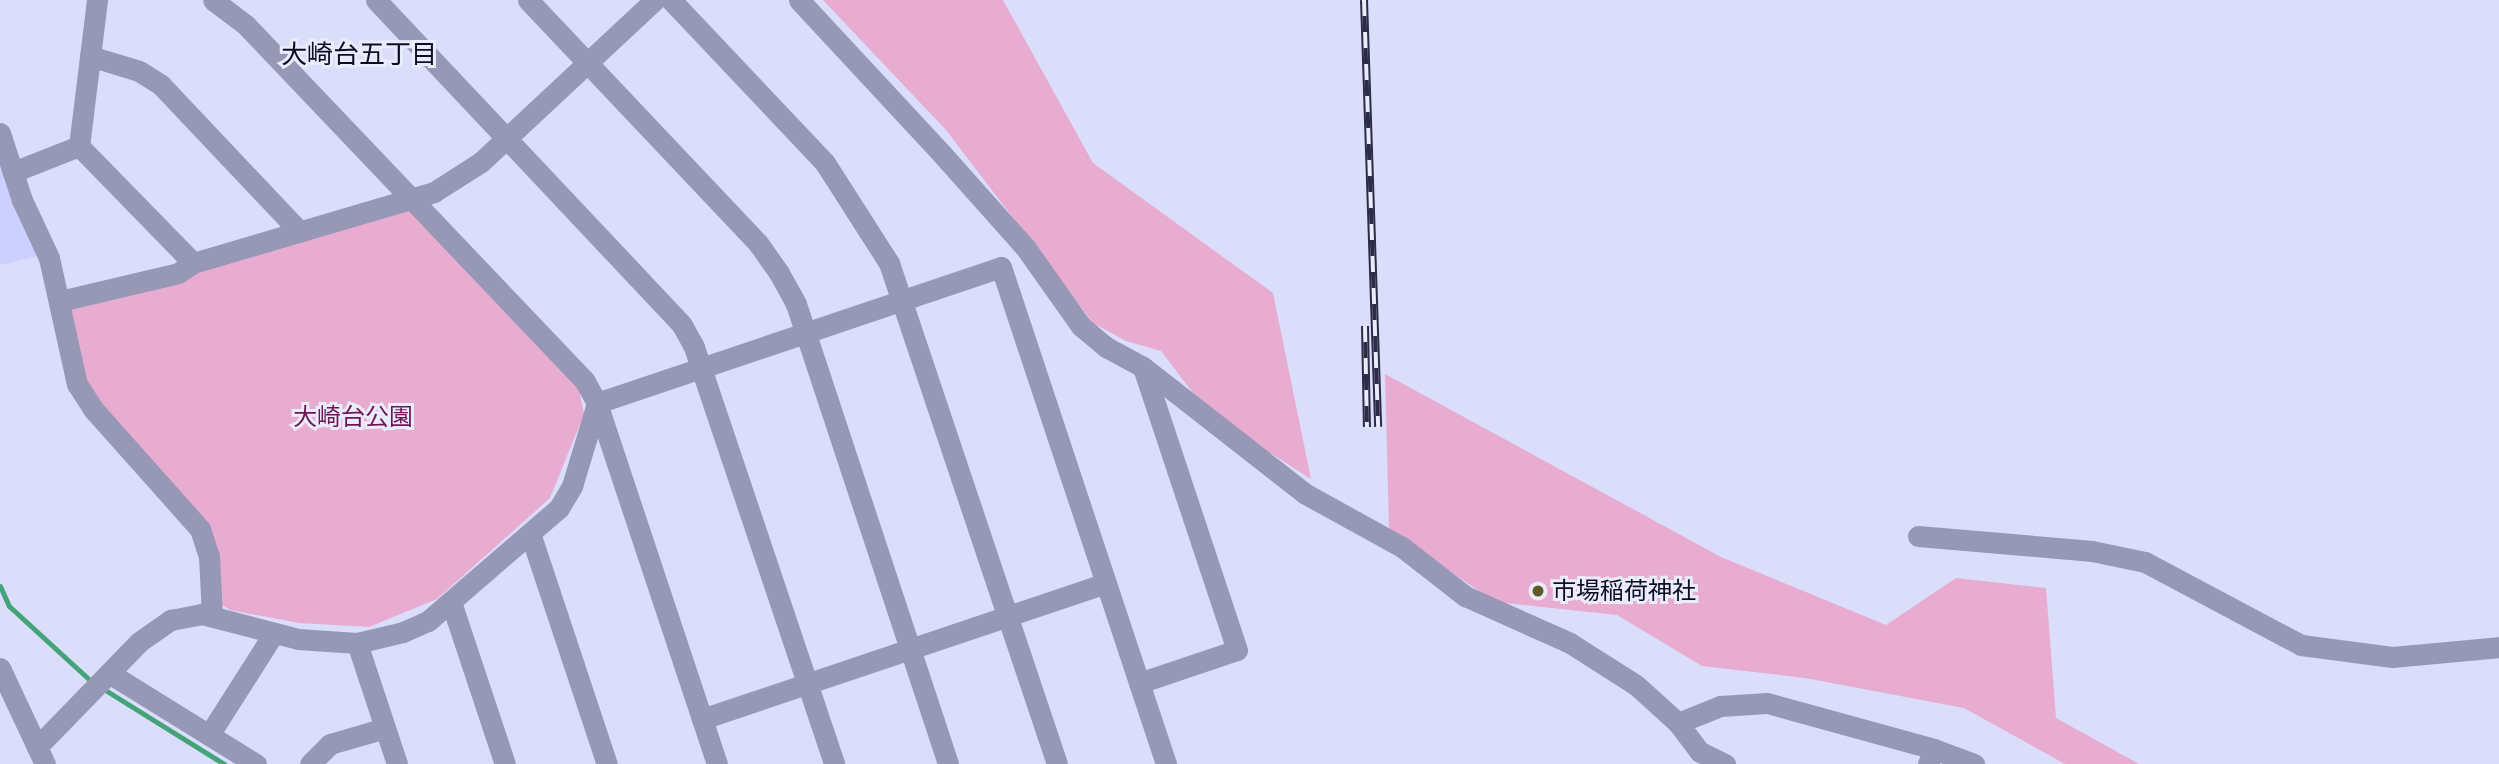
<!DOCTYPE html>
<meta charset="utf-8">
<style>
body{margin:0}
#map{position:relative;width:2499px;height:764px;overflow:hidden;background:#dbdefb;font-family:Jost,"Noto Sans JP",sans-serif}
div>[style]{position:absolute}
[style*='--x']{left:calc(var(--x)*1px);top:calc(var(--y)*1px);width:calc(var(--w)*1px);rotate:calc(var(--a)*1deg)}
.built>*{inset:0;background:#ccd0ff}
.green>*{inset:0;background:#e7acd0}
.stream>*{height:5px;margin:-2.5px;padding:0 2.5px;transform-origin:2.5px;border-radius:2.5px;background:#44a379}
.minor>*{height:21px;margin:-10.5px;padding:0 10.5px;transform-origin:10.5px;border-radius:10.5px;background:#9698b6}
.rail>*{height:8px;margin-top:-4px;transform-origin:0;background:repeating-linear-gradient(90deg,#ebecfb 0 16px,#2d2c46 0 32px);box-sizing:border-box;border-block:2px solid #2d2c46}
.dots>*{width:19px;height:19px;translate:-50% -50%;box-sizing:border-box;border:4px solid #ebecfb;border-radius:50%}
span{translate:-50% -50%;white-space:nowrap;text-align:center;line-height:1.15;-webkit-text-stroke:6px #ebecfb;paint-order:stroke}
.park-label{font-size:24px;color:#6e1555}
.poi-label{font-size:24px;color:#0d0c25}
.left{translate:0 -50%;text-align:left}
.neighbourhood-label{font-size:26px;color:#0d0c25}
</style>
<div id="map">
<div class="built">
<div style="clip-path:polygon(0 162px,37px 256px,0 265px)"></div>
</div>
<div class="green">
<div style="clip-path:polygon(823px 0,1003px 0,1093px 163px,1273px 293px,1311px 479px,1209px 414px,1161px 351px,1126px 341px,1093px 323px,946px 130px)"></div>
<div style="clip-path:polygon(401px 210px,414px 212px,579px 389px,584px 414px,550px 498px,437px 599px,369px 627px,299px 623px,230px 610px,221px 604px,213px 560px,87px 387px,71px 309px)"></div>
<div style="clip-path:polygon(1385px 374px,1721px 557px,1886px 625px,1956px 578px,2046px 588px,2056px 718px,2139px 764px,2065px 764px,1964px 708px,1805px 678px,1702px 666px,1617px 615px,1495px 602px,1389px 530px)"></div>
</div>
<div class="stream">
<div style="--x:0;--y:586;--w:22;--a:66"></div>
<div style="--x:9;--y:606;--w:114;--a:42.5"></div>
<div style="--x:102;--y:688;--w:144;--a:31.9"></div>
</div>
<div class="minor">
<div style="--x:97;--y:0;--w:147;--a:97"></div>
<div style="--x:79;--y:146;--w:163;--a:45.7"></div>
<div style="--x:193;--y:263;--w:251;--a:-16.4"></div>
<div style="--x:434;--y:192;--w:56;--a:-32.6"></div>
<div style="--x:481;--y:162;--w:238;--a:-43"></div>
<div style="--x:376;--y:0;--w:446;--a:46.7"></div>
<div style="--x:682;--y:325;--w:25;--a:61"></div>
<div style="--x:694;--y:347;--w:440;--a:71.4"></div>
<div style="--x:528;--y:0;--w:335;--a:46.6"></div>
<div style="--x:758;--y:243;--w:37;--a:55"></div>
<div style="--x:779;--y:273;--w:35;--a:61"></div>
<div style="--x:796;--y:304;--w:484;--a:71.7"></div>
<div style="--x:671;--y:0;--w:224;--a:46.6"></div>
<div style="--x:825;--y:163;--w:119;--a:57.4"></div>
<div style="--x:889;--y:263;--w:528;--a:71.46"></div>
<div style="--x:799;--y:0;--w:210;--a:47.1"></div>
<div style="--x:942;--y:154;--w:125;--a:48.3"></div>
<div style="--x:1025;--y:247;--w:97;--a:54.7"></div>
<div style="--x:1081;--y:326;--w:33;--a:40"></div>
<div style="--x:1106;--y:347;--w:42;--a:28.4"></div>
<div style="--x:1143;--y:367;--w:204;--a:38"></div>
<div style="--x:1304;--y:493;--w:112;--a:28.9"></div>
<div style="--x:1402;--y:547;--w:80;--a:37.9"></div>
<div style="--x:1465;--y:596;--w:115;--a:24.1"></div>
<div style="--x:1570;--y:643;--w:78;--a:32.5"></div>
<div style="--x:1636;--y:685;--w:57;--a:42.1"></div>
<div style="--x:1678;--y:723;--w:36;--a:53"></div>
<div style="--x:1700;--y:752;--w:28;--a:26"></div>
<div style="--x:90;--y:56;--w:51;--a:17"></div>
<div style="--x:139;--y:71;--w:26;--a:32"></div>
<div style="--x:161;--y:85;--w:202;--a:46.6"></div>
<div style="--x:0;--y:133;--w:71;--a:71.8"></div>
<div style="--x:22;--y:200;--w:64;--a:65"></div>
<div style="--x:49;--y:258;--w:129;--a:77.5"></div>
<div style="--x:77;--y:384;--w:30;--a:57"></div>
<div style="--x:93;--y:409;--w:161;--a:48.3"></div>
<div style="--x:200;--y:529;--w:28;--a:72"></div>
<div style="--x:209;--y:556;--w:60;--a:87.1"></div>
<div style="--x:13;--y:172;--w:71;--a:-21.5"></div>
<div style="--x:60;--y:301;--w:121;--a:-13.3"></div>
<div style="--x:178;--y:273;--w:18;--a:-34"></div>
<div style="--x:531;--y:536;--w:240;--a:71.6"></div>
<div style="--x:1918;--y:536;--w:175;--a:4.9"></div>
<div style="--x:2092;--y:551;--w:54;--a:11.7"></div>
<div style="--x:2145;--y:562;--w:177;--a:28"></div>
<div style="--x:2301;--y:645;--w:92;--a:7.5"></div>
<div style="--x:2392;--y:657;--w:107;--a:-5.3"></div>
<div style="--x:451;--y:602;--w:171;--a:71.6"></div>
<div style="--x:357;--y:643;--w:127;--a:71.7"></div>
<div style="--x:0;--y:668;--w:106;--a:64.9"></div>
<div style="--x:109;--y:673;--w:173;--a:31.8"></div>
<div style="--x:1139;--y:683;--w:103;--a:-18.6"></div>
<div style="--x:1237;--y:650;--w:297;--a:-108.4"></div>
<div style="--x:702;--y:719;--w:426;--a:-18.6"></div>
<div style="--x:1678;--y:723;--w:45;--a:-22"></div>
<div style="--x:1720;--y:706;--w:47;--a:-3.7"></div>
<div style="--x:1767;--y:703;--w:173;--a:15.4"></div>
<div style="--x:209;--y:735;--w:121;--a:-57.5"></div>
<div style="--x:37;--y:747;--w:146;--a:-45.8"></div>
<div style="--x:139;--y:642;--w:39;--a:-35"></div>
<div style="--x:171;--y:620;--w:32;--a:-11"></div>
<div style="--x:202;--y:614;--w:99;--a:14.6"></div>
<div style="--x:298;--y:639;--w:59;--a:3.9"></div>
<div style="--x:357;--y:643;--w:47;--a:-13.4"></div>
<div style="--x:403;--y:632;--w:27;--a:-24"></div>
<div style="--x:428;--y:621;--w:173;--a:-40.8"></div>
<div style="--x:559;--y:508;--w:26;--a:-59"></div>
<div style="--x:572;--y:486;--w:87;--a:-73.2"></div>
<div style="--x:597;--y:403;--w:26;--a:-119"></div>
<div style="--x:584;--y:380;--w:490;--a:-133.6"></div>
<div style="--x:246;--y:25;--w:41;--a:-142.9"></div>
<div style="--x:310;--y:764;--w:28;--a:-45"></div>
<div style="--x:330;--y:744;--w:57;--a:-16.2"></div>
<div style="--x:717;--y:764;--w:380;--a:-108.4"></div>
<div style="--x:597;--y:403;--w:426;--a:-18.6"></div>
<div style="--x:1001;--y:267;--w:524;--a:71.63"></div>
<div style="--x:1928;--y:764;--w:16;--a:-68"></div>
<div style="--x:1934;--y:749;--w:43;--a:20.6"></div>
</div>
<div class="rail">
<div style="--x:1364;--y:0;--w:427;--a:88.1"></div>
<div style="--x:1365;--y:326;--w:101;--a:88.9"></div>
</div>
<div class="dots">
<div style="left:1538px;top:591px;background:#605a26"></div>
</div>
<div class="park-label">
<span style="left:353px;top:417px">大崎台公園</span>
</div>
<div class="poi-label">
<span class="left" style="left:1552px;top:591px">市場稲荷神社</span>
</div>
<div class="neighbourhood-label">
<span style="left:359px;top:55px">大崎台五丁目</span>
</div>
</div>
